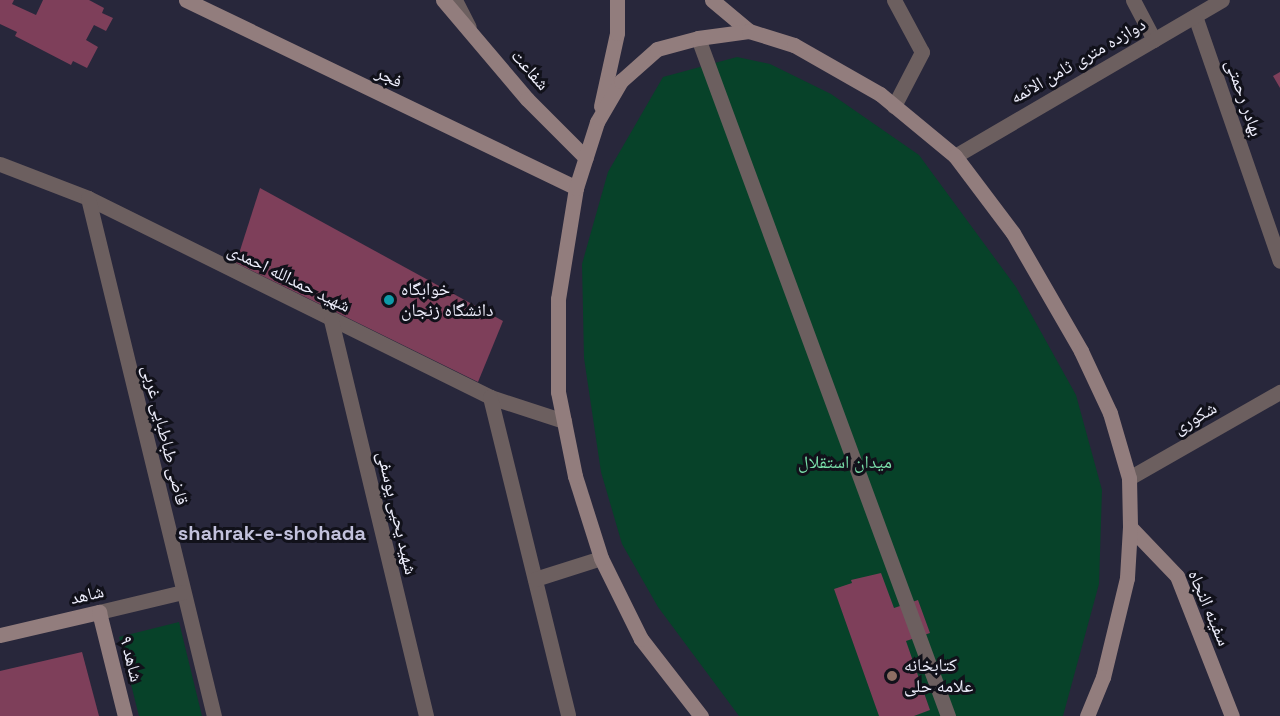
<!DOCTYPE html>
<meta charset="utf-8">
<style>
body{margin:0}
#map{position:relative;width:1280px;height:716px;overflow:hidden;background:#28273b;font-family:"Space Grotesk","Noto Naskh Arabic",sans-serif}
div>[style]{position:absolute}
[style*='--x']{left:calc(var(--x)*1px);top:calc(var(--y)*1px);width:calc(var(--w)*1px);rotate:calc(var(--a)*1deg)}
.green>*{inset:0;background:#074229}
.building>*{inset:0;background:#7e3f5a}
.street>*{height:15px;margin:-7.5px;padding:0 7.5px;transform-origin:7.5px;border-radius:7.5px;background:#6c5f5f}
.secondary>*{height:15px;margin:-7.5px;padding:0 7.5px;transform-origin:7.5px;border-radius:7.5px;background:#927d7d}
.dots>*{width:16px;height:16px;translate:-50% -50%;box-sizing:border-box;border:3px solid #11111a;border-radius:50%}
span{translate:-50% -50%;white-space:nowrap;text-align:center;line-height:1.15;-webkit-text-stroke:6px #11111a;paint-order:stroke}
.street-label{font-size:18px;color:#eeeefc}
.poi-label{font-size:18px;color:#eeeefc}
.left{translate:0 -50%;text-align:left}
.park-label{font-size:18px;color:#79dea9}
.neighbourhood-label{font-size:20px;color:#c2c1dc;font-weight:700}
</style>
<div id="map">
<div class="green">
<div style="clip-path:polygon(737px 57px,770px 64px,831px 94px,919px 155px,1016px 287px,1076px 395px,1102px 490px,1099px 584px,1063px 716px,739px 716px,658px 607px,622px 544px,601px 472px,584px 358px,582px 264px,608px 172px,663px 77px)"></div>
<div style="clip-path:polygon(179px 622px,202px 716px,139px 716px,119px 637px)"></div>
</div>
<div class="building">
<div style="clip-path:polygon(0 0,14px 0,12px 4px,36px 15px,43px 0,89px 0,104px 8px,102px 13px,113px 18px,106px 31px,94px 25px,86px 40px,98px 47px,87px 68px,73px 61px,71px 65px,15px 36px,17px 32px,0 24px)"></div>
<div style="clip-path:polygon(1280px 72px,1280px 88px,1273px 76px)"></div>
<div style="clip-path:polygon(260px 188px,503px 321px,478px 382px,236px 263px)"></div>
<div style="clip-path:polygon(881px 573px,894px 608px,918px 600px,930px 633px,906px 641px,930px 710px,914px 716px,879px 716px,834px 589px,852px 583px,851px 580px)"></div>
<div style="clip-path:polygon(82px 652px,99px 716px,0 716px,0 671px)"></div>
</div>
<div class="street">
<div style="--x:455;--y:0;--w:30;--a:63"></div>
<div style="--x:894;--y:0;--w:59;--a:61.7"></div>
<div style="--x:922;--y:52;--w:61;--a:117.4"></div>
<div style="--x:1133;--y:0;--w:45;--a:62.3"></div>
<div style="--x:1195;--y:16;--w:259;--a:70.9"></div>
<div style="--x:698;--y:38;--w:723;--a:69.76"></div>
<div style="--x:955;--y:156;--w:309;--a:-30.3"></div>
<div style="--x:0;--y:164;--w:94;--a:21.1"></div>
<div style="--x:88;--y:198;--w:449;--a:26.3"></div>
<div style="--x:490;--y:397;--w:78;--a:18"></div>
<div style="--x:88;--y:198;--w:533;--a:76.33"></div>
<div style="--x:331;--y:320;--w:407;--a:76.5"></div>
<div style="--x:490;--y:397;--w:327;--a:76.2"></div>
<div style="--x:1129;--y:478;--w:174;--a:-29.7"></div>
<div style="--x:535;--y:579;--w:69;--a:-17.7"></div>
<div style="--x:99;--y:612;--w:86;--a:-13.4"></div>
</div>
<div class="secondary">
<div style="--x:186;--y:0;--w:433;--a:25.7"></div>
<div style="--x:443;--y:0;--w:130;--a:49.7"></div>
<div style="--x:527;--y:99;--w:83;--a:45"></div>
<div style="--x:712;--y:0;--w:48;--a:40"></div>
<div style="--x:601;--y:106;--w:75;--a:-77.6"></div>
<div style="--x:617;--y:33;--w:33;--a:-90"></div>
<div style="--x:1130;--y:527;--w:68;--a:46.2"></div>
<div style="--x:1177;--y:576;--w:150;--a:68.6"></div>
<div style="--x:0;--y:635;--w:102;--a:-13.1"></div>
<div style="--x:99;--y:612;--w:107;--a:76"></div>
<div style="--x:701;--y:716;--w:98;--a:-127.9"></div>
<div style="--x:641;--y:639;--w:90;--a:-116.3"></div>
<div style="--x:601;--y:558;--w:86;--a:-107.6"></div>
<div style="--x:575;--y:476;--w:86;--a:-101.4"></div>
<div style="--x:558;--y:392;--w:93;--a:-90"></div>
<div style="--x:558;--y:299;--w:112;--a:-80.8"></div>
<div style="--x:576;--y:188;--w:69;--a:-72.3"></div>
<div style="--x:597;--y:122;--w:48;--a:-59.7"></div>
<div style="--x:621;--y:81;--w:48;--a:-41.6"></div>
<div style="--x:657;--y:49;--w:42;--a:-15"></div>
<div style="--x:698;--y:38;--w:51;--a:-7.8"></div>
<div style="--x:749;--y:31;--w:47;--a:17.3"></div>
<div style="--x:794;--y:45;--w:99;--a:29.7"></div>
<div style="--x:880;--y:94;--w:97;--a:39.6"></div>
<div style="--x:955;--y:156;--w:96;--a:53"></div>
<div style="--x:1013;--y:233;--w:136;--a:60"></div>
<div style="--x:1081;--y:351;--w:68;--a:64.9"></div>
<div style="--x:1110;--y:413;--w:68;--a:73.7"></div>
<div style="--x:1129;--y:478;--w:49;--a:88.8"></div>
<div style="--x:1130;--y:527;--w:51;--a:93.4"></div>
<div style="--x:1127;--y:578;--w:102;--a:103.6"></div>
<div style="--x:1103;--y:677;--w:42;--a:112.3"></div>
</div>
<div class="dots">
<div style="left:389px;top:300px;background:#0f9aa8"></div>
<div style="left:892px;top:676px;background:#8d6e63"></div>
</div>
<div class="street-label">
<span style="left:1078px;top:61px;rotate:-30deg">دوازده متری ثامن الائمه</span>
<span style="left:530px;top:70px;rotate:49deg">شفاعت</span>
<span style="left:389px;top:77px;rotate:26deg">فجر</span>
<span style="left:1244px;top:98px;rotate:71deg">بهادر رحمتی</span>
<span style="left:289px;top:278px;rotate:26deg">شهید حمدالله احمدی</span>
<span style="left:1195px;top:418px;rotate:-30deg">شکوری</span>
<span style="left:165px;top:435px;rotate:76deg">قاضی طباطبایی غربی</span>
<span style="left:397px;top:513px;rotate:77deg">شهید یحیی یوسفی</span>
<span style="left:87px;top:595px;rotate:-13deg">شاهد</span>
<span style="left:1209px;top:608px;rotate:67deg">سفینه النجاه</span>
<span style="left:131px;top:659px;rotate:76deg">شاهد ۹</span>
</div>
<div class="poi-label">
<span class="left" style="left:401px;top:300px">خوابگاه<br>دانشگاه زنجان</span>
<span class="left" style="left:904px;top:676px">کتابخانه<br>علامه حلی</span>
</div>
<div class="park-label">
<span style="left:845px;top:462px">میدان استقلال</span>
</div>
<div class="neighbourhood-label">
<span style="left:272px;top:533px">shahrak-e-shohada</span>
</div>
</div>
